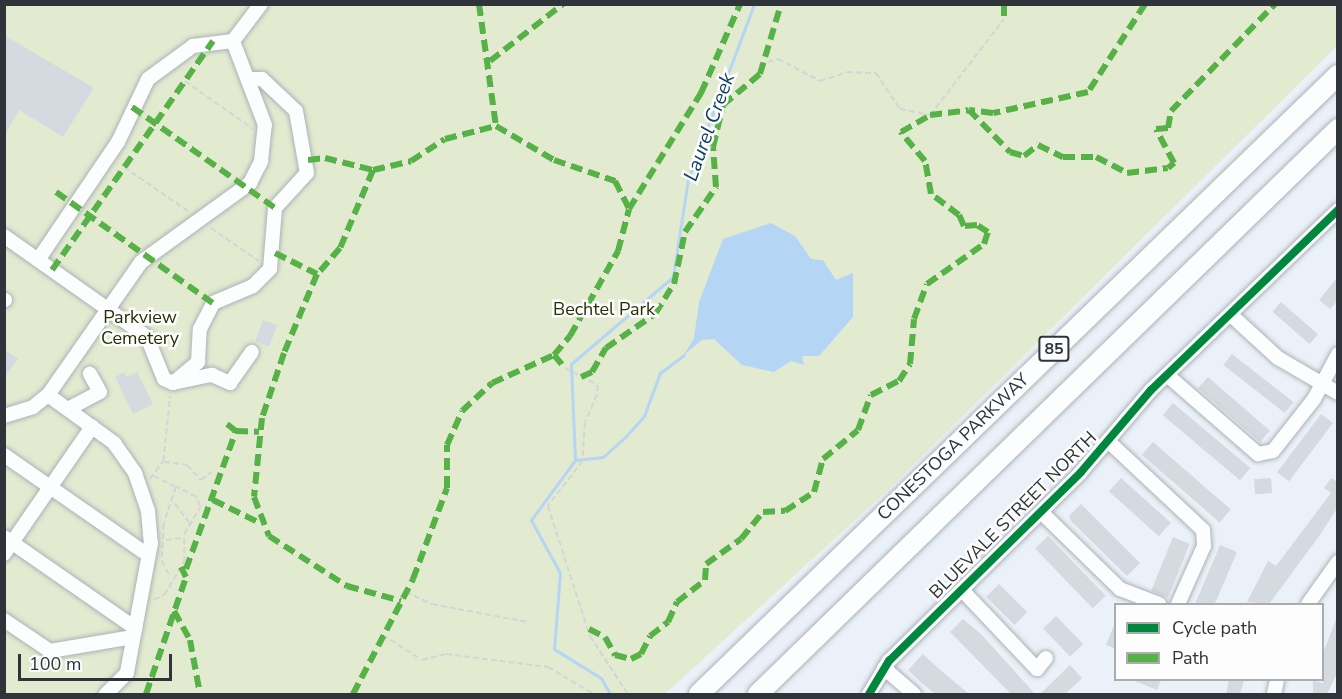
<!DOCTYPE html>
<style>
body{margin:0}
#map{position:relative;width:1342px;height:699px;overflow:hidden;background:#ebf1f8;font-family:"Nunito Sans",sans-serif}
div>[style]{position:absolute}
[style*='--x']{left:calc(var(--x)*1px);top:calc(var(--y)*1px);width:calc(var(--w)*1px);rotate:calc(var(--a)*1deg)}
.green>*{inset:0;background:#e2ebd0}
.water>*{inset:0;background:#b5d5f4}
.stream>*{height:3px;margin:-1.5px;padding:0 1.5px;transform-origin:1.5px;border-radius:1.5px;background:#b5d5f4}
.building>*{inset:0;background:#d4dae0;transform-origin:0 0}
.path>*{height:1.5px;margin-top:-0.75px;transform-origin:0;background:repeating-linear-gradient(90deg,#d3d5d7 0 6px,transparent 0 9px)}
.roads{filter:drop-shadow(0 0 2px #acb2b7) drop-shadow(0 0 2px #acb2b7)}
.minor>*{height:14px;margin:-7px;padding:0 7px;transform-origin:7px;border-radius:7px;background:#fcfdfe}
.highway>*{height:20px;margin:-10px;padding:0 10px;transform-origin:10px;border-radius:10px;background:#fcfdfe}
.quiet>*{height:6px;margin-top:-3px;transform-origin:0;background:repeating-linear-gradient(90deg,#56b246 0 12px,transparent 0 18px)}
.cycleway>*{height:8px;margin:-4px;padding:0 4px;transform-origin:4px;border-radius:4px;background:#00873e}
span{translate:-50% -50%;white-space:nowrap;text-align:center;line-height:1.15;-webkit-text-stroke:5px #fdfdfd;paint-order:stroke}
.shield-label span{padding:2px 4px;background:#fdfdfd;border:2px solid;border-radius:4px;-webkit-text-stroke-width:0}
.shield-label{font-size:16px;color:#2e3439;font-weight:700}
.park-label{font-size:18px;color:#282e04}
.street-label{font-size:18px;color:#2e3439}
.water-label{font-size:20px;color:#104066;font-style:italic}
.frame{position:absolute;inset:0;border:6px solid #2e3439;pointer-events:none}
.legend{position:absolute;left:1114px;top:603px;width:210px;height:78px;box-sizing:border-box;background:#fdfdfd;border:2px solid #aaadaf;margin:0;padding:8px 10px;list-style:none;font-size:18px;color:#2e3439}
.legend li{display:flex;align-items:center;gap:12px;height:30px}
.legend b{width:30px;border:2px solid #aaadaf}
.scale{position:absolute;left:18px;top:654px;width:154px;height:27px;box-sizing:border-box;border:3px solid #2e3439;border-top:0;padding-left:8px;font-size:18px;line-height:21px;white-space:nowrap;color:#2e3439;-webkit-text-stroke:4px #fdfdfd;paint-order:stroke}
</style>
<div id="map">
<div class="green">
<div style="clip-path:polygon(1337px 4px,1338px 45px,890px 488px,665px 694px,5px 694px,4px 5px)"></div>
</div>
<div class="water">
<div style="clip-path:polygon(771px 223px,795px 236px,811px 259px,823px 260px,836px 280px,853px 273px,853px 317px,819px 356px,802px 356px,804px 365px,791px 361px,774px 372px,742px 365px,714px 339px,702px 340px,684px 355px,694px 338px,699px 302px,723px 239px)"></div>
</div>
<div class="stream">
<div style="--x:575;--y:460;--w:28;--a:-6"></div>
<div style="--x:603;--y:457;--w:31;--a:-42"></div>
<div style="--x:626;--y:436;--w:27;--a:-48"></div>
<div style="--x:644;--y:416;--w:46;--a:-69.6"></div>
<div style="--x:660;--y:373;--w:30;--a:-37"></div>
<div style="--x:610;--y:694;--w:18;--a:-119"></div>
<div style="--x:601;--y:678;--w:55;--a:-148.3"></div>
<div style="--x:554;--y:649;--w:76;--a:-85.5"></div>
<div style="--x:560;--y:573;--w:60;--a:-118.7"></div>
<div style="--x:531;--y:520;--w:74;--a:-53.7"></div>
<div style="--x:575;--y:460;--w:96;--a:-92.4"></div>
<div style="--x:571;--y:364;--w:134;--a:-40.5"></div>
<div style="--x:673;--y:277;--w:99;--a:-81.3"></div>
<div style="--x:688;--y:179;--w:187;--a:-69.3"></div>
</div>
<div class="building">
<div style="clip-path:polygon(4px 35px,94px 88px,63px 137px,19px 110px,4px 137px)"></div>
<div style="clip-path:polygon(1338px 277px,1338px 300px,1330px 309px,1319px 300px)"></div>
<div style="left:1281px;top:302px;width:49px;height:13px;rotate:41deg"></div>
<div style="left:263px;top:320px;width:15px;height:23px;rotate:20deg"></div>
<div style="clip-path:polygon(4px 349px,18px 359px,4px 378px)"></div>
<div style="left:1232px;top:354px;width:78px;height:14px;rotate:38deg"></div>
<div style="clip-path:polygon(124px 372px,126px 377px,137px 372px,153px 404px,133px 414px,115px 377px)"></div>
<div style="left:1208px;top:377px;width:82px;height:15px;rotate:41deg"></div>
<div style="left:1173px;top:403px;width:101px;height:16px;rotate:40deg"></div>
<div style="left:1321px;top:414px;width:15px;height:73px;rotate:37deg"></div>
<div style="left:1153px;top:442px;width:103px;height:17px;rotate:41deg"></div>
<div style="left:1121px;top:478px;width:67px;height:18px;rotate:42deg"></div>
<div style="left:1271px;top:478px;width:15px;height:17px;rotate:86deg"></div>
<div style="clip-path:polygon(1331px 478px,1338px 482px,1338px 507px,1320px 535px,1269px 604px,1247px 602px,1268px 561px,1276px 566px,1331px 493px,1324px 488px)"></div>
<div style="clip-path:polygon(1081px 504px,1140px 563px,1127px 576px,1071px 521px,1069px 516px)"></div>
<div style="left:1048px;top:536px;width:83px;height:18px;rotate:46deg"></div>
<div style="left:1173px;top:537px;width:18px;height:58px;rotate:22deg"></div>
<div style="clip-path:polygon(1220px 545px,1237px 552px,1217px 599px,1214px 604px,1195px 604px)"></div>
<div style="left:999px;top:584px;width:40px;height:18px;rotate:45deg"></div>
<div style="left:1056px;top:616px;width:39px;height:18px;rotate:46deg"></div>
<div style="clip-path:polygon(1337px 617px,1338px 671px,1327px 694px,1313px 694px,1313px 681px,1323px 683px,1323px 653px)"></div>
<div style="clip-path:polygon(963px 619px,982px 635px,1035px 694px,1011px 694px,950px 632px)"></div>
<div style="clip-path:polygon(1115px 623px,1116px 623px,1116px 649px,1106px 645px)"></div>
<div style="clip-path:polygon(923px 654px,939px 669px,969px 694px,935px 694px,923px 684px,908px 670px)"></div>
<div style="clip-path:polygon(1070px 665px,1082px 678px,1078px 682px,1065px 694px,1040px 694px)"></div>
<div style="clip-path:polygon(1133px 680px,1161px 680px,1157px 690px)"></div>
<div style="clip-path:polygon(1229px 680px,1244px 680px,1240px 694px,1226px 694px)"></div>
</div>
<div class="path">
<div style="--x:759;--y:65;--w:20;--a:-18"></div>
<div style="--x:778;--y:59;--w:47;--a:27.6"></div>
<div style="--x:820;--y:81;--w:28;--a:-18"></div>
<div style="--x:847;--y:72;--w:29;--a:2"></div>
<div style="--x:876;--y:73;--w:43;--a:56.3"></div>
<div style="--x:900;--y:109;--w:31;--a:11"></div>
<div style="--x:930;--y:115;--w:121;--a:-52.4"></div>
<div style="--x:185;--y:81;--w:83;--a:35.2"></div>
<div style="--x:124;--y:167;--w:78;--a:34.5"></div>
<div style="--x:211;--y:228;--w:58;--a:34.5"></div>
<div style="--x:565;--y:368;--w:37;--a:27"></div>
<div style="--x:598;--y:385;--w:10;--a:96"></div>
<div style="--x:597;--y:395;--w:30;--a:113"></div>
<div style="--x:585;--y:423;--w:38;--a:93"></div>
<div style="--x:583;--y:461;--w:57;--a:127.9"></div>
<div style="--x:548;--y:506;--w:137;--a:72.1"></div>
<div style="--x:590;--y:636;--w:69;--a:56.8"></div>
<div style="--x:164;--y:462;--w:23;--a:7"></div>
<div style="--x:187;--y:465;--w:21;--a:47"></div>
<div style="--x:201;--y:480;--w:13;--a:-39"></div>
<div style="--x:154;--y:476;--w:25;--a:27"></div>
<div style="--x:176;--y:487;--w:39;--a:108"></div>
<div style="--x:164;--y:524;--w:37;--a:93"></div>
<div style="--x:162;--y:561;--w:17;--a:62"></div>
<div style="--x:150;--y:479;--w:22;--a:-54"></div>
<div style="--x:163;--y:461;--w:65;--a:-83.9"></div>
<div style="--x:175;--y:504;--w:23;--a:52"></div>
<div style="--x:166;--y:540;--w:16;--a:-7"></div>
<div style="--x:406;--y:592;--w:29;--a:25"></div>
<div style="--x:432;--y:604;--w:97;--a:10.7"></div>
<div style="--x:154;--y:600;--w:11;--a:-27"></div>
<div style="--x:164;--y:595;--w:39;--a:-59"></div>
<div style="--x:184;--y:562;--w:28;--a:-90"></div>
<div style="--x:184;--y:534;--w:31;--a:-59"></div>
<div style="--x:200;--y:507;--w:11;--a:-112"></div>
<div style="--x:196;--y:497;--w:22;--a:-153"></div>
<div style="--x:383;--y:635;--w:46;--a:32.7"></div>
<div style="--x:422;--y:660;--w:25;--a:-14"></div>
<div style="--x:446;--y:654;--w:103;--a:7.3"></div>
<div style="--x:548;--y:667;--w:53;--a:30.4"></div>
</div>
<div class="roads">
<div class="minor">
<div style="--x:233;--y:41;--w:46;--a:-52.9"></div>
<div style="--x:4;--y:236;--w:175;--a:35.2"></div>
<div style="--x:147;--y:337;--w:45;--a:68"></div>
<div style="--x:164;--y:379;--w:10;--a:24"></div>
<div style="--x:173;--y:383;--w:40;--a:-12"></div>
<div style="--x:212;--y:375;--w:20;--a:24"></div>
<div style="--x:230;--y:383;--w:38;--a:-55"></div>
<div style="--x:38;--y:260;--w:143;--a:-55.9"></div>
<div style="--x:118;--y:142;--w:70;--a:-64.5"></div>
<div style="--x:148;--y:79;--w:56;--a:-36.3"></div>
<div style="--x:193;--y:46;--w:40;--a:-7.1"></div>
<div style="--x:4;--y:300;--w:1;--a:0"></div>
<div style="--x:1231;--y:315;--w:64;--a:42.5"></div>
<div style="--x:1278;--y:358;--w:69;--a:30.3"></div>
<div style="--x:1167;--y:375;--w:121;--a:41"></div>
<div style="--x:1258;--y:454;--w:15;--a:-11"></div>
<div style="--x:1273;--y:451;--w:66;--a:-51.7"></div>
<div style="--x:1314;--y:399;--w:51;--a:-61.9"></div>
<div style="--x:173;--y:383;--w:33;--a:-40"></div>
<div style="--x:198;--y:362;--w:33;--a:-87"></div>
<div style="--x:200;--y:329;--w:29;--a:-63"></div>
<div style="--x:213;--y:303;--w:43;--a:-23"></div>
<div style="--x:253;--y:286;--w:24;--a:-45"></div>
<div style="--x:270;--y:269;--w:61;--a:-85.3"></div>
<div style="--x:275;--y:208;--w:47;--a:-47.6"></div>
<div style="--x:307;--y:173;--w:63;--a:-100.1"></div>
<div style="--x:296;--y:111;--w:47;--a:-136.7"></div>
<div style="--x:262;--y:79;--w:13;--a:180"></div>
<div style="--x:48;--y:395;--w:82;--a:36"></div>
<div style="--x:114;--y:443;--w:37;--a:55"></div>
<div style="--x:135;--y:473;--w:40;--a:71.1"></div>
<div style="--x:148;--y:511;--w:32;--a:85"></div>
<div style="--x:151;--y:543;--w:132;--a:100.5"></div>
<div style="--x:127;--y:673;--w:30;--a:135"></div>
<div style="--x:68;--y:409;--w:36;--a:-28"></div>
<div style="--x:100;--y:392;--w:21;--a:-119"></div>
<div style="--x:4;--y:416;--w:30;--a:-17"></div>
<div style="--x:33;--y:407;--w:19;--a:-39"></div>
<div style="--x:48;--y:395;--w:162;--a:-55"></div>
<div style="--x:141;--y:262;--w:135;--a:-35.9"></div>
<div style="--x:250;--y:183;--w:25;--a:-63"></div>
<div style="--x:261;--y:161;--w:36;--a:-84"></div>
<div style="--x:265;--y:125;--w:90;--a:-110.9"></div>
<div style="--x:1108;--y:441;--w:130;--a:43.1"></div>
<div style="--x:1203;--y:530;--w:16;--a:86"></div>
<div style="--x:1204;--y:546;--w:64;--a:114.1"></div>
<div style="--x:4;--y:455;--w:175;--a:34.8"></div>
<div style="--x:1041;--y:512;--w:110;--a:44.3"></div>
<div style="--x:1120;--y:589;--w:42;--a:21"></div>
<div style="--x:4;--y:537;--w:160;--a:34.8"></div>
<div style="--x:4;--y:554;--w:155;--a:-55.3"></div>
<div style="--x:962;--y:590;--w:109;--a:46.5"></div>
<div style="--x:1037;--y:669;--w:14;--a:-51"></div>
<div style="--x:1308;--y:604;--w:52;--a:-54.5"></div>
<div style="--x:4;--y:620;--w:55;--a:34"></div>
<div style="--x:50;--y:651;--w:84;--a:-9.6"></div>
<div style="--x:884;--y:668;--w:40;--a:41"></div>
<div style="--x:869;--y:694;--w:39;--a:-59"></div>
<div style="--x:889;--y:661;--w:269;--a:-44.5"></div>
<div style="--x:1081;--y:472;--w:108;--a:-49.5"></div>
<div style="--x:1151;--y:390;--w:260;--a:-43.9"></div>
<div style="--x:1274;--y:694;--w:14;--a:-78"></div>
</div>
<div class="highway">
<div style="--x:699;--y:694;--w:890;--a:-44.09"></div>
<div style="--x:758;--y:694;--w:810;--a:-44.25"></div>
</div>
</div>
<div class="quiet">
<div style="--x:479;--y:4;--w:123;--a:82.1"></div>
<div style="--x:1004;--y:4;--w:15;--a:90"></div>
<div style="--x:1145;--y:4;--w:105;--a:122.9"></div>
<div style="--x:1088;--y:92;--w:97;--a:167.5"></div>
<div style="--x:993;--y:113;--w:24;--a:-173"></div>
<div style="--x:969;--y:110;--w:59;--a:45.7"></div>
<div style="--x:1010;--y:152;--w:15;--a:16"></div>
<div style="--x:1024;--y:156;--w:18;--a:-38"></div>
<div style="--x:1038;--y:145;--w:28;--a:26"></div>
<div style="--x:1063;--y:157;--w:33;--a:0"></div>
<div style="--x:1096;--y:157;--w:35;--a:27"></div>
<div style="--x:1127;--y:173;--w:41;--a:-7"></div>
<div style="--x:1168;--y:168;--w:8;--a:-40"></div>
<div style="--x:1174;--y:163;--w:38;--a:-118"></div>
<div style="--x:1156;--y:129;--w:12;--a:-5"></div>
<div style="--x:1168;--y:128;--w:17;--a:-80"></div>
<div style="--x:1171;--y:111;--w:149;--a:-45.8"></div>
<div style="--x:490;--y:61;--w:93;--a:-38"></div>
<div style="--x:132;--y:107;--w:175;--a:35.2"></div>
<div style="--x:308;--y:160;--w:17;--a:-7"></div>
<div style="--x:325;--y:158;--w:49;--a:14"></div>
<div style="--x:373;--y:170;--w:39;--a:-13"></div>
<div style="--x:411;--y:161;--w:40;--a:-32.9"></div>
<div style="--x:445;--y:139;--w:53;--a:-14.3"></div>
<div style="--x:496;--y:126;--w:67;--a:30.4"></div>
<div style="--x:554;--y:160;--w:65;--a:19"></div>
<div style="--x:615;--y:181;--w:31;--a:63"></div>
<div style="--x:373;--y:170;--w:85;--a:112.9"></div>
<div style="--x:340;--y:248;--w:35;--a:131"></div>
<div style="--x:317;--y:274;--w:86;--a:112.7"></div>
<div style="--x:284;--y:353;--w:69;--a:108.7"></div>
<div style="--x:262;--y:418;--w:79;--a:95.8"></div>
<div style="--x:254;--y:497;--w:42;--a:69"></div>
<div style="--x:269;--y:536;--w:93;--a:32.7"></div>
<div style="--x:347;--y:586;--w:56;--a:15.5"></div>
<div style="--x:56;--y:192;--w:192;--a:35.3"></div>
<div style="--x:275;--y:253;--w:47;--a:26.6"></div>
<div style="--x:52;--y:270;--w:280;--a:-54.9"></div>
<div style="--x:554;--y:355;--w:17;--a:50"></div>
<div style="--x:581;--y:377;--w:12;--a:-24"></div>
<div style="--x:592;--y:372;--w:28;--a:-60"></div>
<div style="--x:606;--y:348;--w:60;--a:-34.8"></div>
<div style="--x:655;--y:314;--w:36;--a:-58"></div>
<div style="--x:674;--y:284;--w:53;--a:-78.1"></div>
<div style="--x:685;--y:232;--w:55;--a:-55.4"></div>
<div style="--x:716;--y:187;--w:40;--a:-94.3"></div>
<div style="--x:713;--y:147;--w:43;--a:-76.6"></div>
<div style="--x:723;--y:105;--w:48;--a:-40"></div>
<div style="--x:760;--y:74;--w:73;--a:-73.3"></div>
<div style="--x:227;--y:424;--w:11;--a:38"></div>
<div style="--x:236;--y:431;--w:23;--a:2"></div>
<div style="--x:213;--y:500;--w:52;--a:26.1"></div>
<div style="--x:186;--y:569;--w:147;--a:-70.1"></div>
<div style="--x:174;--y:611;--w:33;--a:61"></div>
<div style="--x:190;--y:640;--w:55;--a:79.5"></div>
<div style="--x:589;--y:629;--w:18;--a:27"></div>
<div style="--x:605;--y:637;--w:21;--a:61"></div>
<div style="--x:615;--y:655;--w:16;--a:14"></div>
<div style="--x:631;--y:659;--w:11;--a:-27"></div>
<div style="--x:641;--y:654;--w:20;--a:-63"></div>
<div style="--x:650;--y:636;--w:23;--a:-38"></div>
<div style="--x:668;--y:622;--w:22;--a:-66"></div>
<div style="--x:677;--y:602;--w:36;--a:-38"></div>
<div style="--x:705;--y:580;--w:16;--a:-86"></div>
<div style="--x:706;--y:564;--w:43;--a:-35.5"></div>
<div style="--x:741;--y:539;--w:35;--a:-51"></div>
<div style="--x:763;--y:512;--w:22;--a:-3"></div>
<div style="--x:785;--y:511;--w:35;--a:-33"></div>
<div style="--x:814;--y:492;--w:34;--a:-75"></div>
<div style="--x:823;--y:459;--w:45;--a:-39.6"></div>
<div style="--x:858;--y:430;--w:37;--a:-70"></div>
<div style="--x:871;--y:395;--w:31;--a:-27"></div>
<div style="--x:899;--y:381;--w:20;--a:-57"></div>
<div style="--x:910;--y:364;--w:45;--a:-84.9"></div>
<div style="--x:914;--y:319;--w:37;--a:-70"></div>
<div style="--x:927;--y:284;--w:70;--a:-35.1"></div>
<div style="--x:984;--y:244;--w:13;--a:-72"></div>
<div style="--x:988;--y:232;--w:13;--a:-148"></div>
<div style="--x:977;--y:225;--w:13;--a:176"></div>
<div style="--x:964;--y:226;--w:12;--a:-114"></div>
<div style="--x:959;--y:215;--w:35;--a:-143"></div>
<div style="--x:931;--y:194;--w:34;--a:-100"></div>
<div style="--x:925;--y:161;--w:38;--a:-130"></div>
<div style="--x:901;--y:132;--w:34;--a:-30"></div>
<div style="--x:930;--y:115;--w:39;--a:-7"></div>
<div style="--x:146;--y:694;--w:124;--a:-71.1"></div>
<div style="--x:186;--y:577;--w:11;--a:-117"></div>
<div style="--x:353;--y:694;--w:130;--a:-62.4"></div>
<div style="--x:413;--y:579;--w:97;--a:-69.5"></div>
<div style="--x:447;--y:488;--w:43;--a:-90"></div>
<div style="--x:447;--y:445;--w:37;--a:-66"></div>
<div style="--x:462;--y:411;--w:41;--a:-43"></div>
<div style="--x:492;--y:383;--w:68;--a:-24.3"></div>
<div style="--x:554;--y:355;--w:25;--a:-50"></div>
<div style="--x:570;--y:336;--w:98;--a:-60.5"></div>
<div style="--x:618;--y:251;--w:43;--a:-75.3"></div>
<div style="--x:629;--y:209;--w:137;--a:-58.2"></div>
<div style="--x:701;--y:93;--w:97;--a:-66.3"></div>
</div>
<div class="cycleway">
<div style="--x:869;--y:694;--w:39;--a:-59"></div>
<div style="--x:889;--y:661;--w:269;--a:-44.5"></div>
<div style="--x:1081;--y:472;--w:108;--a:-49.5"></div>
<div style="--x:1151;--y:390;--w:260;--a:-43.9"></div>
</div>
<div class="shield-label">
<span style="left:1054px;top:349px">85</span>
</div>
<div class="park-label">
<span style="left:604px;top:309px">Bechtel Park</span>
<span style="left:140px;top:328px">Parkview<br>Cemetery</span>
</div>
<div class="street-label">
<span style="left:953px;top:447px;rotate:-44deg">CONESTOGA PARKWAY</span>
<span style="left:1013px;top:515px;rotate:-45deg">BLUEVALE STREET NORTH</span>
</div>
<div class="water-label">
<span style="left:709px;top:127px;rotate:-70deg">Laurel Creek</span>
</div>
<div class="frame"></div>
<ul class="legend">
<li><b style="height:8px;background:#00873e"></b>Cycle path</li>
<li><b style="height:8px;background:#56b246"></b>Path</li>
</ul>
<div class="scale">100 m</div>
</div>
